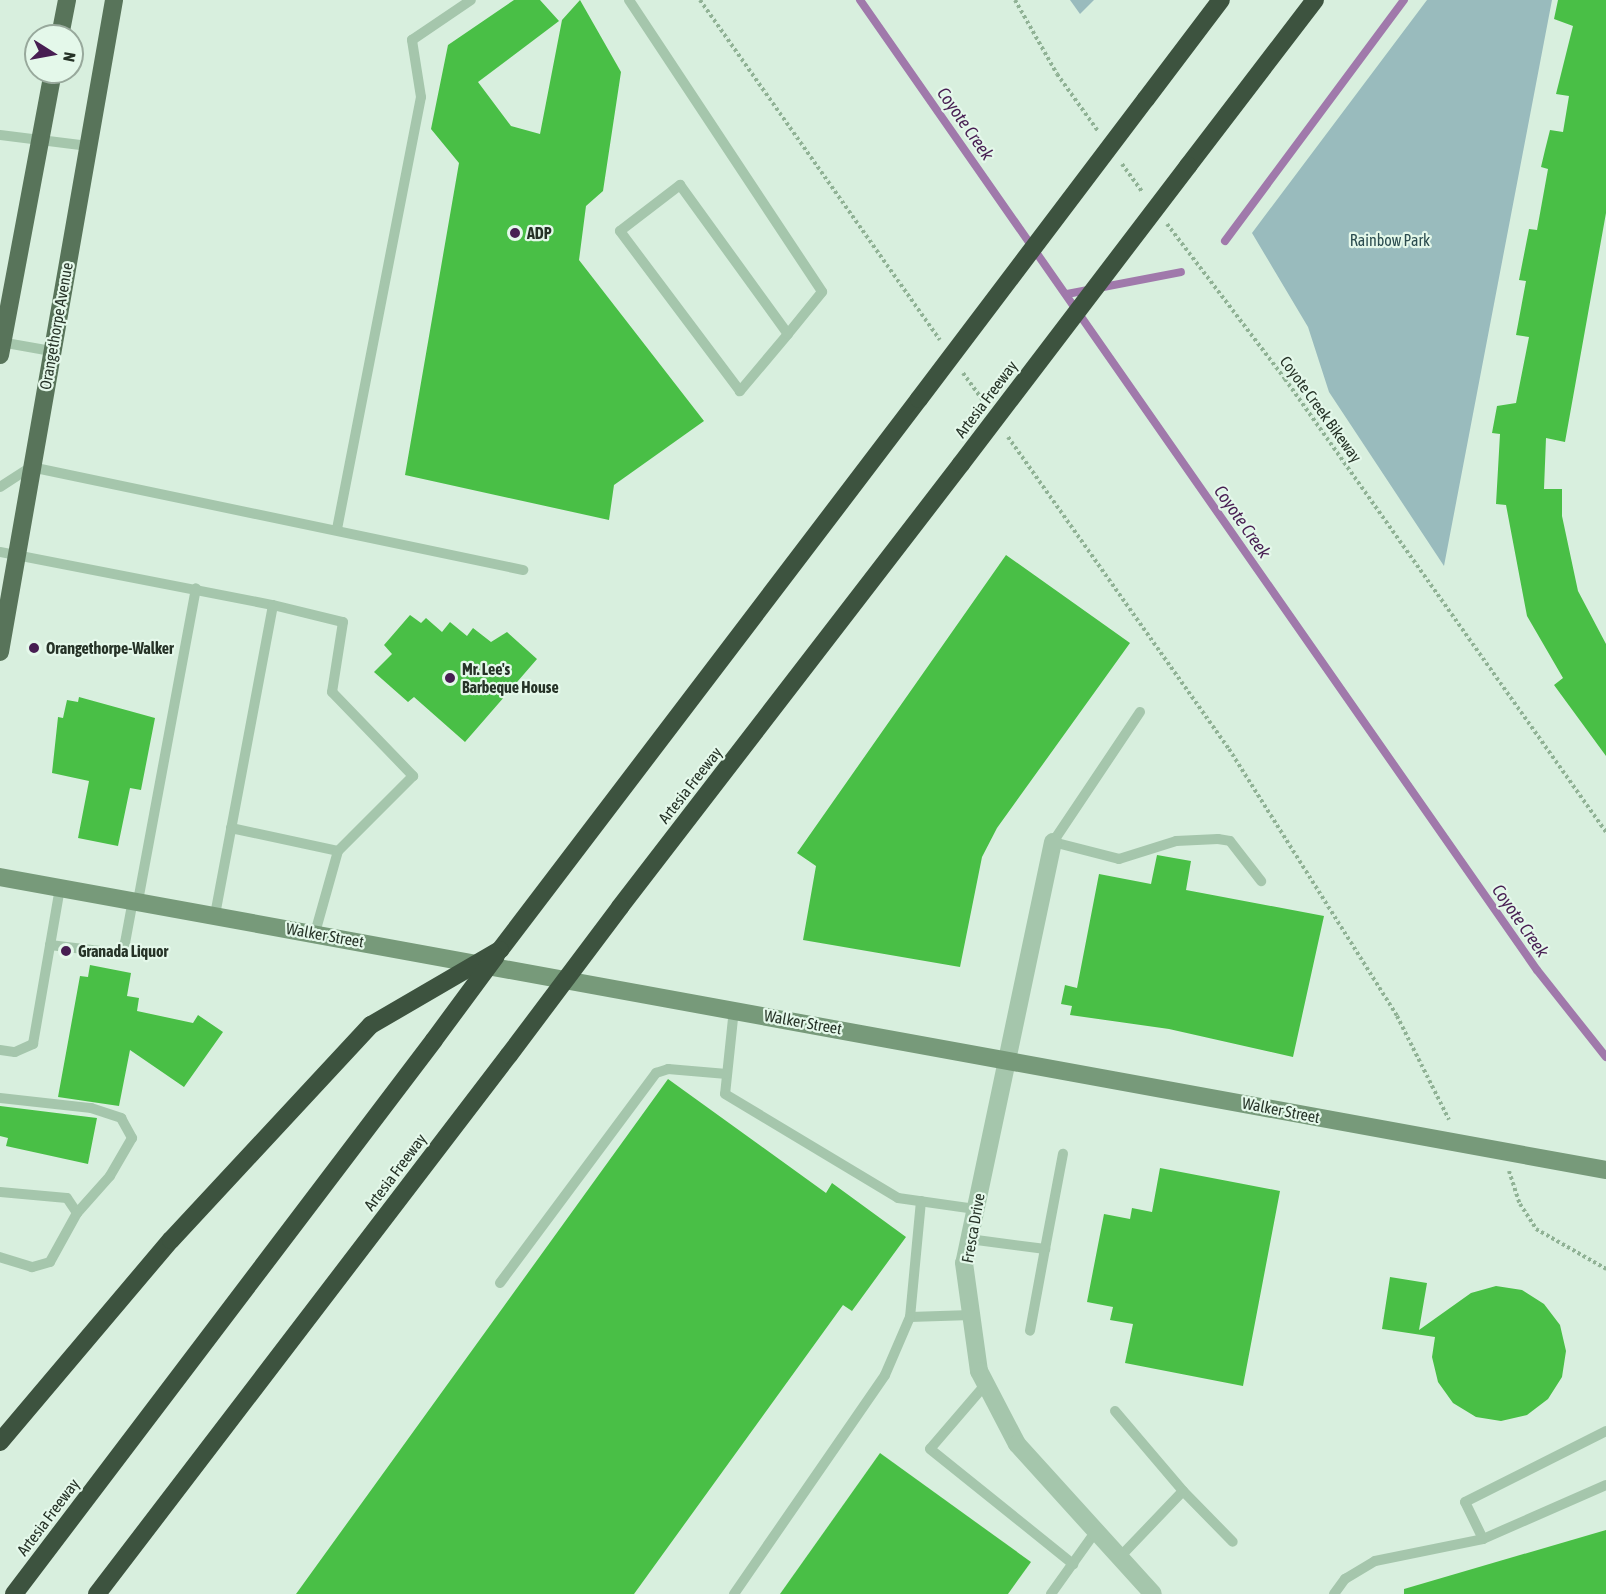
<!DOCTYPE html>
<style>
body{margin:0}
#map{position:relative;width:1606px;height:1594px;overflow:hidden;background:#d8efde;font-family:"Asap Condensed",sans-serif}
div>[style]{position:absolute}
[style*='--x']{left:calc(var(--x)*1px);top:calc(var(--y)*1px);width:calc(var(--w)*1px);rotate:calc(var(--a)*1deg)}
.green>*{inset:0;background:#99bbbd}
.stream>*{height:8px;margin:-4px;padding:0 4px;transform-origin:4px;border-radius:4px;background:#a079ab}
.building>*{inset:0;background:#49bf46}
.path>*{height:4px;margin-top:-2px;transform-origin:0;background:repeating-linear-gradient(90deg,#90b295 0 3px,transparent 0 6px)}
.lane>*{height:10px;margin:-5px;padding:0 5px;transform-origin:5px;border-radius:5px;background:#a5c6ac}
.street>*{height:18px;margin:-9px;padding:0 9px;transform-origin:9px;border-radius:9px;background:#a5c6ac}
.secondary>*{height:18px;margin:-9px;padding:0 9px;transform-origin:9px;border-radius:9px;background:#779a7a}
.primary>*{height:18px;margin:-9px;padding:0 9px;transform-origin:9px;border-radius:9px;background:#58745a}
.highway>*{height:18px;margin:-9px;padding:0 9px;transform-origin:9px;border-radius:9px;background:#3d533f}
.highway-bridge>*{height:18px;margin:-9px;padding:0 9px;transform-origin:9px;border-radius:9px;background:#3d533f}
.dots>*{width:16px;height:16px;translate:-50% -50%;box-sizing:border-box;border:3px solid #e4f8ea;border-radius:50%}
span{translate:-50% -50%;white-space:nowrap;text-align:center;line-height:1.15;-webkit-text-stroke:4.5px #e4f8ea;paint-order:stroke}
.poi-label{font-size:16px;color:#263327;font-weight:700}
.left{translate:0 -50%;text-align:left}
.park-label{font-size:16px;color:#2b4c4f}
.street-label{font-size:16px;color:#263327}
.water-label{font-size:18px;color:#471e52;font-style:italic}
.north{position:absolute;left:24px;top:24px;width:60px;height:60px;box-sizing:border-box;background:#e4f8ea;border:2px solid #98a99c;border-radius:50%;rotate:101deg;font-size:16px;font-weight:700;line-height:24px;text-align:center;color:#263327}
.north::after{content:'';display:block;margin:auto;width:21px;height:27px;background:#471e52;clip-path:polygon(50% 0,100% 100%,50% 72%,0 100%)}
</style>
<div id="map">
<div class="green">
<div style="clip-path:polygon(1070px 0,1094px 0,1080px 14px)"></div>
<div style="clip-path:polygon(1427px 0,1552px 0,1444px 566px,1329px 392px,1308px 327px,1252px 233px)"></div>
</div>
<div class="stream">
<div style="--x:860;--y:0;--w:1183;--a:55.09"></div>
<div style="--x:1537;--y:970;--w:111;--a:51.6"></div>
<div style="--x:1225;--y:241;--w:300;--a:-53.4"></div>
<div style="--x:1067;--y:294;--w:116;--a:-10.9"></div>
</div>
<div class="building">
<div style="clip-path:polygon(514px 0,540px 0,559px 21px,478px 82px,511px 126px,540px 134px,562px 20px,580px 0,621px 72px,603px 191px,586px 206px,579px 260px,704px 421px,614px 485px,609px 520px,405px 475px,459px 163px,431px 129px,448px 45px)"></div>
<div style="clip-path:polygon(1558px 0,1606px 0,1606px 213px,1565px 442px,1546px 438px,1544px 489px,1562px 489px,1562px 516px,1578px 591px,1606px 644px,1606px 756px,1554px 685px,1563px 678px,1527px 616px,1506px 505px,1496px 504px,1500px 434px,1492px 433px,1497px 406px,1516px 403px,1529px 337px,1516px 335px,1526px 281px,1519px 280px,1529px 229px,1537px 230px,1548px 169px,1541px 167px,1545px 150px,1550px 130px,1563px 132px,1569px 96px,1556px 94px,1573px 26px,1554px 19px)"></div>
<div style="clip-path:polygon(1006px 555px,1130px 643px,997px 828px,982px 857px,960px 967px,803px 940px,816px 866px,797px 853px)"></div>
<div style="clip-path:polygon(410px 615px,421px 623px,426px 618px,442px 632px,450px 622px,467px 636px,473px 628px,491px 642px,507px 632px,537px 659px,465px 742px,414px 697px,408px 702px,374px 672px,392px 654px,384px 645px)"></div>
<div style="clip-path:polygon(79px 697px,155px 718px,141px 790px,130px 788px,118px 846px,78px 838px,89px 781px,52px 773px,58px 717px,63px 718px,67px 700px,78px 702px)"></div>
<div style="clip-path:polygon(1157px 855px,1191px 861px,1186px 890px,1324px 916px,1293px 1057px,1169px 1029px,1070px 1015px,1072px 1006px,1061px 1004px,1065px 985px,1077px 988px,1099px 874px,1151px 884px)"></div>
<div style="clip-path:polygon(90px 965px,131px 973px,127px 996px,139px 998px,137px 1011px,193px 1023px,198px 1015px,223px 1032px,184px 1087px,130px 1050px,119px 1106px,58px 1097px,80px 976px,88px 977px)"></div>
<div style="clip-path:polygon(668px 1079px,826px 1193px,832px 1183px,906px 1237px,852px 1311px,843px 1305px,634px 1594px,296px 1594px)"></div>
<div style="clip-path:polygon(0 1106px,97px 1118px,88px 1164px,6px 1146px,8px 1138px,0 1136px)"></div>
<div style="clip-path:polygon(1160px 1168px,1280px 1191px,1243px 1386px,1125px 1363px,1133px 1324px,1110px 1320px,1113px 1307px,1087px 1302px,1104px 1214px,1130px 1219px,1132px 1208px,1152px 1212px)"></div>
<div style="clip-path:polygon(1390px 1277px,1427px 1283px,1419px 1330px,1471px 1293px,1496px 1286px,1522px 1290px,1544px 1304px,1560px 1325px,1566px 1351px,1562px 1377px,1548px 1399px,1527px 1415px,1501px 1421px,1476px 1417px,1453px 1403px,1438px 1382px,1432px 1357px,1435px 1337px,1382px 1329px)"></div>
<div style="clip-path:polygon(880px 1453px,1031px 1562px,1008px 1594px,780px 1594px)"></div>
<div style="clip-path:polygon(1606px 1530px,1606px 1594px,1404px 1594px,1404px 1589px)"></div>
</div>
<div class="path">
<div style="--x:700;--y:0;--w:416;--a:54.8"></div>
<div style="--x:1015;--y:0;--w:85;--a:60.4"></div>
<div style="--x:1057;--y:74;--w:70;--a:54.3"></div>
<div style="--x:1122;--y:164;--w:34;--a:54"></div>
<div style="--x:1167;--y:224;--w:195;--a:52.7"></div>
<div style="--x:1285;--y:379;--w:555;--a:54.68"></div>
<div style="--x:963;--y:373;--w:34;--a:54"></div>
<div style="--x:1008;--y:437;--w:382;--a:54.7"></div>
<div style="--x:1229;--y:749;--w:315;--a:57.8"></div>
<div style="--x:1397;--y:1016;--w:116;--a:63.4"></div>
<div style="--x:1509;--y:1171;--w:35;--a:72"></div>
<div style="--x:1520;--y:1204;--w:30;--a:57"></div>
<div style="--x:1536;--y:1229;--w:81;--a:29.7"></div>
</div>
<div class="lane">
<div style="--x:629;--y:0;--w:350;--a:56.5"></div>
<div style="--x:822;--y:292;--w:54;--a:129"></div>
<div style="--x:788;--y:334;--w:75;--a:130.1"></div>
<div style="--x:740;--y:391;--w:200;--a:-126.9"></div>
<div style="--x:620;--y:231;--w:76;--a:-37.5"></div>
<div style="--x:680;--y:185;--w:184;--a:54.1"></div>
<div style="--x:0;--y:135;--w:89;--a:7.1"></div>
<div style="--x:0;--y:342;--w:52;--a:10"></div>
<div style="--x:0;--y:487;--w:37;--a:-33"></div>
<div style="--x:31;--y:467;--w:503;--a:11.82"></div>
<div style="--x:337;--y:529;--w:440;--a:-79"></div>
<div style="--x:421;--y:97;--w:58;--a:-99"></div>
<div style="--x:412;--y:40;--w:71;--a:-34.1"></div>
<div style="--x:0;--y:552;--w:278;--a:11"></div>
<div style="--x:1140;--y:712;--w:156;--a:123.8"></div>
<div style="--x:1053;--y:842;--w:68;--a:14.4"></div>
<div style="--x:1119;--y:859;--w:60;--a:-17.5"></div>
<div style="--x:1176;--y:841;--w:42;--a:-2.7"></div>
<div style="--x:1218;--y:839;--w:12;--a:9"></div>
<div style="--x:1230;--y:841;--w:51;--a:52.2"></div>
<div style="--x:231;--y:828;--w:109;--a:12.1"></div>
<div style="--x:138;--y:901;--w:318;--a:-79.5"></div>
<div style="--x:215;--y:915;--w:315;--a:-79.4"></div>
<div style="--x:273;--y:605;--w:72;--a:13.7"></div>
<div style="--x:343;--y:622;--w:71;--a:98.9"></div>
<div style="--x:332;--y:692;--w:117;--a:46"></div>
<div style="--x:413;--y:776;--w:106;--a:135"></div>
<div style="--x:338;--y:851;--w:85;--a:105.7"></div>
<div style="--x:50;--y:945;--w:67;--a:6.8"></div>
<div style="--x:117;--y:953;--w:13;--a:-51"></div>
<div style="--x:125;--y:943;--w:44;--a:-79.5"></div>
<div style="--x:734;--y:1009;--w:85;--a:96"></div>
<div style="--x:725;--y:1094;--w:202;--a:31"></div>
<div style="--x:898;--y:1198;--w:78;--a:8.1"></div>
<div style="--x:0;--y:1050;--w:15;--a:8"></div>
<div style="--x:15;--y:1052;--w:20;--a:-24"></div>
<div style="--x:33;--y:1044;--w:159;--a:-80.2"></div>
<div style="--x:0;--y:1098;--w:92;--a:6.3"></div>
<div style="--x:91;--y:1108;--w:32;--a:18"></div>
<div style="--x:121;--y:1118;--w:23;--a:61"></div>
<div style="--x:132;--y:1138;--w:44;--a:120.1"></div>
<div style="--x:110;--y:1176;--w:50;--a:131.7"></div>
<div style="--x:0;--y:1192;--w:67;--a:5.1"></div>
<div style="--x:67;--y:1198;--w:18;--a:56"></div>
<div style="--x:77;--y:1213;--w:56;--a:118.9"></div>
<div style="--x:50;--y:1262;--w:19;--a:164"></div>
<div style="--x:32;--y:1267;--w:34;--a:-163"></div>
<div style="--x:921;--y:1201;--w:117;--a:95.4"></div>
<div style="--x:910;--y:1317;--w:61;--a:-1.9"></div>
<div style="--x:969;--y:1239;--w:77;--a:7.5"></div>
<div style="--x:1045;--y:1249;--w:83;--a:100.4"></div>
<div style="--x:1045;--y:1249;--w:97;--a:-79.3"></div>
<div style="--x:500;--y:1283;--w:262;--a:-53.4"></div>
<div style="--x:656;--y:1073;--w:13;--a:-18"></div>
<div style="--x:668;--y:1069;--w:59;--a:4.8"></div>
<div style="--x:985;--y:1385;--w:84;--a:130.7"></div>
<div style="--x:930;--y:1449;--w:184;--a:38.8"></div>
<div style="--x:1115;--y:1411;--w:105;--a:49.6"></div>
<div style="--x:1183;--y:1491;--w:91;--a:133.7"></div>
<div style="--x:1183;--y:1491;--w:71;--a:45.6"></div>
<div style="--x:1483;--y:1539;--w:41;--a:-115.9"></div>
<div style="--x:1465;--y:1502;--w:158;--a:-26.7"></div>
<div style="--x:734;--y:1594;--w:266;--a:-55.4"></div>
<div style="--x:885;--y:1375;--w:63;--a:-66.7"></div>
<div style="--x:1051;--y:1594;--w:77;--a:-54.5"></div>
<div style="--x:1334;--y:1594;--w:19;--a:-54"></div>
<div style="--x:1345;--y:1579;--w:35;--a:-31"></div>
<div style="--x:1375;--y:1561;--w:110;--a:-11.5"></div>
<div style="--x:1483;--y:1539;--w:134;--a:-23.7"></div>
</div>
<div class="street">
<div style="--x:1053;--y:842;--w:430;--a:101.9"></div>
<div style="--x:964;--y:1263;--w:109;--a:82.1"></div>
<div style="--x:979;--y:1371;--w:82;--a:62.5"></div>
<div style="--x:1017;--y:1444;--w:202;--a:47.8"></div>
</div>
<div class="secondary">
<div style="--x:0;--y:877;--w:1633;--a:10.34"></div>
</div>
<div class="primary">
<div style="--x:60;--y:36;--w:37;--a:-79"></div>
<div style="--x:0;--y:355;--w:288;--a:-79.4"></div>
<div style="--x:0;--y:652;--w:662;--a:-80.08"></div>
</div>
<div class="highway">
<div style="--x:1146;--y:99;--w:124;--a:-52.9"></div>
<div style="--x:1188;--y:166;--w:209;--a:-52.6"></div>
<div style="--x:620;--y:907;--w:559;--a:-52.41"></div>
<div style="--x:500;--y:950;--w:692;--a:-52.75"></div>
<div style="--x:0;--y:1442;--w:265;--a:-49.8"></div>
<div style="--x:171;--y:1240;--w:294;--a:-47.1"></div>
<div style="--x:14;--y:1594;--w:695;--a:-52.83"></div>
<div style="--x:97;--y:1594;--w:678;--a:-52.61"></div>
</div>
<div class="highway-bridge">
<div style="--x:919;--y:399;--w:376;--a:-52.9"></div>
<div style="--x:961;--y:464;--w:375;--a:-52.7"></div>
<div style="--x:371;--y:1025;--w:149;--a:-30.2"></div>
<div style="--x:434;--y:1040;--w:104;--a:-53.6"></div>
<div style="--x:509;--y:1055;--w:185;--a:-53.1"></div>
</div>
<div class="dots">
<div style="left:515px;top:233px;background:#471e52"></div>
<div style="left:34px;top:648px;background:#471e52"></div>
<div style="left:450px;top:678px;background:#471e52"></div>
<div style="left:66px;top:951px;background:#471e52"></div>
</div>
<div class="poi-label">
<span class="left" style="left:527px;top:233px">ADP</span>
<span class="left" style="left:46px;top:648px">Orangethorpe-Walker</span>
<span class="left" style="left:462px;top:678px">Mr. Lee's<br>Barbeque House</span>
<span class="left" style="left:78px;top:951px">Granada Liquor</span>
</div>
<div class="park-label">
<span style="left:1390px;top:240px">Rainbow Park</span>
</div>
<div class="street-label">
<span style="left:56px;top:326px;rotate:-80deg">Orangethorpe Avenue</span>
<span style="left:986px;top:399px;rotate:-53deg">Artesia Freeway</span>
<span style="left:1321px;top:409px;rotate:54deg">Coyote Creek Bikeway</span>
<span style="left:690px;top:785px;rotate:-52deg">Artesia Freeway</span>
<span style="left:325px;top:935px;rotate:10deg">Walker Street</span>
<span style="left:803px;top:1022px;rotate:10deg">Walker Street</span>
<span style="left:1281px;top:1110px;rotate:11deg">Walker Street</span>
<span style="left:395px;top:1172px;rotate:-53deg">Artesia Freeway</span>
<span style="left:973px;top:1228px;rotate:-80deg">Fresca Drive</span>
<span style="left:48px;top:1517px;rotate:-53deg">Artesia Freeway</span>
</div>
<div class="water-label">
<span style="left:965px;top:124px;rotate:55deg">Coyote Creek</span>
<span style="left:1242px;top:522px;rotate:55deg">Coyote Creek</span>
<span style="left:1520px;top:921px;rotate:55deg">Coyote Creek</span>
</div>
<div class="north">N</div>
</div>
